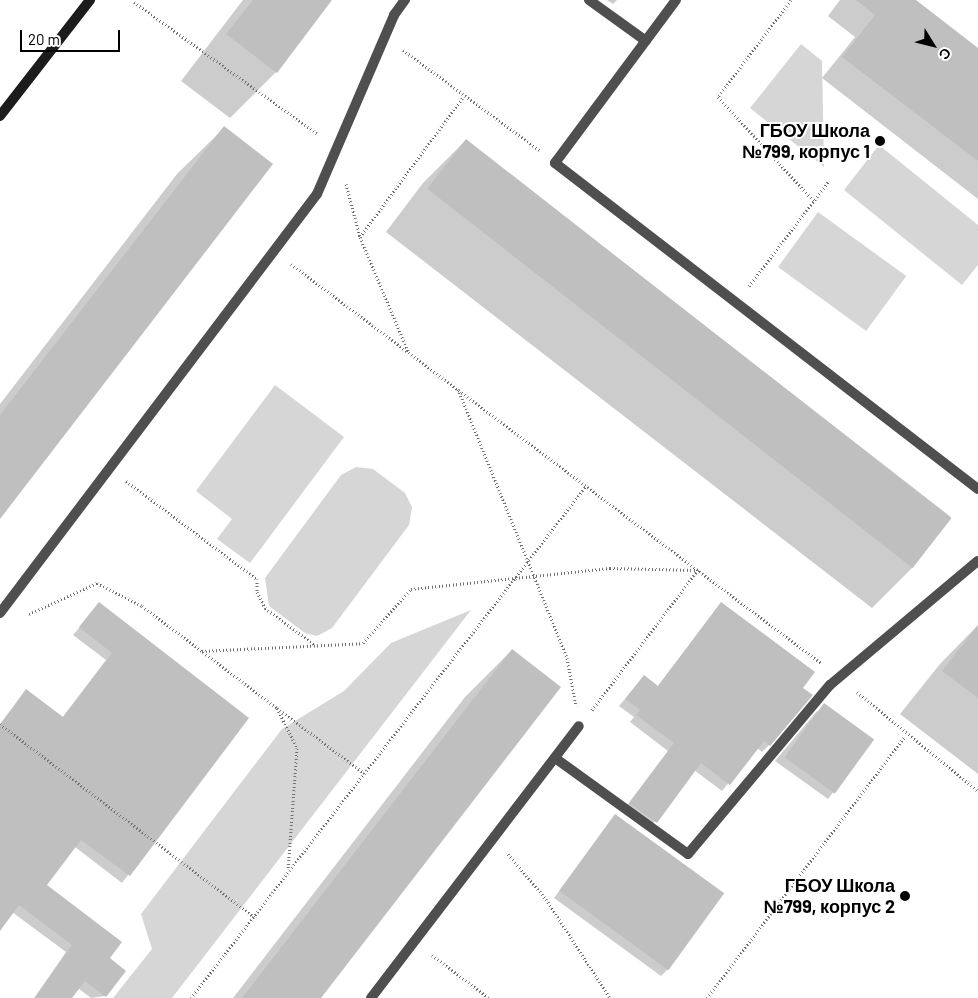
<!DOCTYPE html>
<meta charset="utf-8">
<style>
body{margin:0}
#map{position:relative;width:978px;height:998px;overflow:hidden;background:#fff;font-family:Barlow,sans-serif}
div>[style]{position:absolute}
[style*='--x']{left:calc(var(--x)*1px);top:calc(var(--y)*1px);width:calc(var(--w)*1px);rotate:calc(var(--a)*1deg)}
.green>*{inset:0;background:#d6d6d6;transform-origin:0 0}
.shadow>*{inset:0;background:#0003}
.building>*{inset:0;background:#bfbfbf;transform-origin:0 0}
.path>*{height:3px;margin-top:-1.5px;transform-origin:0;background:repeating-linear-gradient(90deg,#717171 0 1px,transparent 0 3.5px)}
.lane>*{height:10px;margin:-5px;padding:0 5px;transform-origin:5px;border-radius:5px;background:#4f4f4f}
.secondary>*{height:10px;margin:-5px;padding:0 5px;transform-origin:5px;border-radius:5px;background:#1c1c1c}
.dots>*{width:14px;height:14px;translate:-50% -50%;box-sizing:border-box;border:2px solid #fff;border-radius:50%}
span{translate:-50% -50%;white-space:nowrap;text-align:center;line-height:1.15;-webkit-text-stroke:4px #fff;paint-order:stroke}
.poi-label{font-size:18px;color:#000;font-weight:700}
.right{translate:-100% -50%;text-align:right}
.north{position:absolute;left:908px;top:20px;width:50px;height:50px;-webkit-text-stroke:4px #fff;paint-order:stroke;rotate:126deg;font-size:14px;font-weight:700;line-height:20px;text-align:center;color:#000}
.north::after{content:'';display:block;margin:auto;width:18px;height:22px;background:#000;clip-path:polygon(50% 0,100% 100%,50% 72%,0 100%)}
.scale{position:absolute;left:20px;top:30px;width:100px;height:22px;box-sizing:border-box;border:2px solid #000;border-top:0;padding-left:6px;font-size:15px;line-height:18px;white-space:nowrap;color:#000;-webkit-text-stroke:4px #fff;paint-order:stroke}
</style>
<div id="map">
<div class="green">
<div style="clip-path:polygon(801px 44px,822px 61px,824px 167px,750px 108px)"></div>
<div style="clip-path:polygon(879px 145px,978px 225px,978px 265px,962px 285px,844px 190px)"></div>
<div style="left:818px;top:212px;width:109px;height:68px;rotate:36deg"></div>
<div style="clip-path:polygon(275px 385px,344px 437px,250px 563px,217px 539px,232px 519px,196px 491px)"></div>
<div style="clip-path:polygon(356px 467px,373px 469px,405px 493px,412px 507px,409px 525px,332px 628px,317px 636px,305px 633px,269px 606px,265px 578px,341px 475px)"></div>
<div style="clip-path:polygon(471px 610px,172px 998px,113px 998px,152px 949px,141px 914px,282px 729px,344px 691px,391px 643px)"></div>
</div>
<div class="shadow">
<div style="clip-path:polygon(243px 0,331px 0,276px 72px,230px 118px,181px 81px)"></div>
<div style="clip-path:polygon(607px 0,617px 0,613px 4px)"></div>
<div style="clip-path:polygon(840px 0,914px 0,978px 50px,978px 199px,822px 78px,855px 37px,828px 16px)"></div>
<div style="clip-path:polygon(224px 128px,0 516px,0 404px,177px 174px)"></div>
<div style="clip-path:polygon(466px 140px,951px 517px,914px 566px,872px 608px,386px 232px,423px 183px)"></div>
<div style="clip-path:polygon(99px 604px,248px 718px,122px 883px,75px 847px,45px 886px,108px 958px,105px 996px,91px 998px,78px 988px,71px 998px,34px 998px,66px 952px,12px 912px,0 929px,0 724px,20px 698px,62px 718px,106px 660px,73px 635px)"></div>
<div style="clip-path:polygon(721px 604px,802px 688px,769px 745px,762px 752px,757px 748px,722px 791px,694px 770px,649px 829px,623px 811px,668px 751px,630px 722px,634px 717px,619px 706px,644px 677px,657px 687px)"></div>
<div style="clip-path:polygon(978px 625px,978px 774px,900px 714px,940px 664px)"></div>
<div style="clip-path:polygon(512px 650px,320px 998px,233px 998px,465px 697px)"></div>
<div style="clip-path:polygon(817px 711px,873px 740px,828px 799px,775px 761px)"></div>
<div style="clip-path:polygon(615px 816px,668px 969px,661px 976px,554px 898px)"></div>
</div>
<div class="building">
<div style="clip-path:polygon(253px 0,332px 0,277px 73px,226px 34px)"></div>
<div style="clip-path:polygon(856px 0,916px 0,978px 48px,978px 161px,842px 57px,875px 15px)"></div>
<div style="clip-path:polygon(224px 126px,273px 164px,0 519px,0 415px)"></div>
<div style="left:466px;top:139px;width:616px;height:63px;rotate:38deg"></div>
<div style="clip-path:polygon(99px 602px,249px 718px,130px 876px,81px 840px,47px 885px,122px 942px,110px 958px,126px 971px,106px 997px,85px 981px,72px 998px,35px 998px,72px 945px,19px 905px,0 931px,0 725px,26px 689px,63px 717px,112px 653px,79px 627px)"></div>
<div style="clip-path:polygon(721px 602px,815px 672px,803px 688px,813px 695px,770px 746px,764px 741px,730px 785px,701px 763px,657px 823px,629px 803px,674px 743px,636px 715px,640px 710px,625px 699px,644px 675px,658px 686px)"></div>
<div style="clip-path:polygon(978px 625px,978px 698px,942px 671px)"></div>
<div style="clip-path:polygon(512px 649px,561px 687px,389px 910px,321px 998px,242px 998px)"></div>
<div style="left:824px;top:703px;width:62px;height:67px;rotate:36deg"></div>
<div style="left:615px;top:814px;width:135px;height:95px;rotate:36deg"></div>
</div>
<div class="path">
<div style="--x:791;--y:0;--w:121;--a:127"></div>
<div style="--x:718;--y:97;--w:142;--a:47.3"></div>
<div style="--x:134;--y:2;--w:226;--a:35.7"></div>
<div style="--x:403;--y:50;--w:169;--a:36.3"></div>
<div style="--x:346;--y:184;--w:55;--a:75.2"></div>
<div style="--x:360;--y:237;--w:124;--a:67.2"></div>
<div style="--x:360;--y:237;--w:175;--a:-53.6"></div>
<div style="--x:291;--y:264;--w:663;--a:36.97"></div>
<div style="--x:749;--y:286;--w:132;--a:-52.7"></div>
<div style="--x:458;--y:389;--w:290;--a:67.9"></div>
<div style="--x:567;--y:658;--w:49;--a:79.4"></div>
<div style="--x:126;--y:481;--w:164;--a:36.8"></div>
<div style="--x:257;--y:579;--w:13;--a:90"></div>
<div style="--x:257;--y:592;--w:18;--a:63"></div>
<div style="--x:265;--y:608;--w:62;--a:36.5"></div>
<div style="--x:29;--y:614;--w:75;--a:-24.5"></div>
<div style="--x:97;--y:583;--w:51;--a:27.1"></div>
<div style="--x:142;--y:606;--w:75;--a:36.9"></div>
<div style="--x:202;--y:651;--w:161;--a:-2.8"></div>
<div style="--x:363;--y:643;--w:72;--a:-48.4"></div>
<div style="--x:411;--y:589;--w:200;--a:-6"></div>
<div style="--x:610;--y:568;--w:87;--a:1.3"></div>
<div style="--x:203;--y:652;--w:93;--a:37.1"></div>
<div style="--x:277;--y:708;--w:45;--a:63.4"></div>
<div style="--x:297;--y:748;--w:123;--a:94.2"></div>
<div style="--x:857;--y:692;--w:156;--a:39.3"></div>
<div style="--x:277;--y:708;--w:109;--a:36.8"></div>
<div style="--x:592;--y:710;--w:176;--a:-52.9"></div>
<div style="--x:0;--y:724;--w:319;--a:37.2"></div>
<div style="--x:508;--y:854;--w:59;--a:49.8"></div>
<div style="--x:546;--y:899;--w:118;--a:57.1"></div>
<div style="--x:432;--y:955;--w:71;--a:37"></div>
<div style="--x:191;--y:998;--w:647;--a:-52.35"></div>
<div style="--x:707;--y:998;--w:328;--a:-52.9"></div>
</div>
<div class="lane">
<div style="--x:589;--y:0;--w:70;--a:35.7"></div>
<div style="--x:676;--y:0;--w:203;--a:126.6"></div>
<div style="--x:555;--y:163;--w:534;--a:37.62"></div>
<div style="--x:0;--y:613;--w:525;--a:-52.89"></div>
<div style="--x:317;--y:194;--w:195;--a:-66.7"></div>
<div style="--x:394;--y:15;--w:19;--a:-54"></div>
<div style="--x:555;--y:758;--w:164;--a:35.8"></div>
<div style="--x:688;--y:854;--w:221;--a:-50"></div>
<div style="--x:830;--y:685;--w:193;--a:-40"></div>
<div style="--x:371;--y:998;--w:342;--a:-52.6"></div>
</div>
<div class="secondary">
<div style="--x:0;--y:116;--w:147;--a:-52.2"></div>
</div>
<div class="dots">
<div style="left:880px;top:141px;background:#000"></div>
<div style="left:905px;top:896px;background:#000"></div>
</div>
<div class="poi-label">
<span class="right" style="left:870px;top:141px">ГБОУ Школа<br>№799, корпус 1</span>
<span class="right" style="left:895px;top:896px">ГБОУ Школа<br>№799, корпус 2</span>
</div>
<div class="north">С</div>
<div class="scale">20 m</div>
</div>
